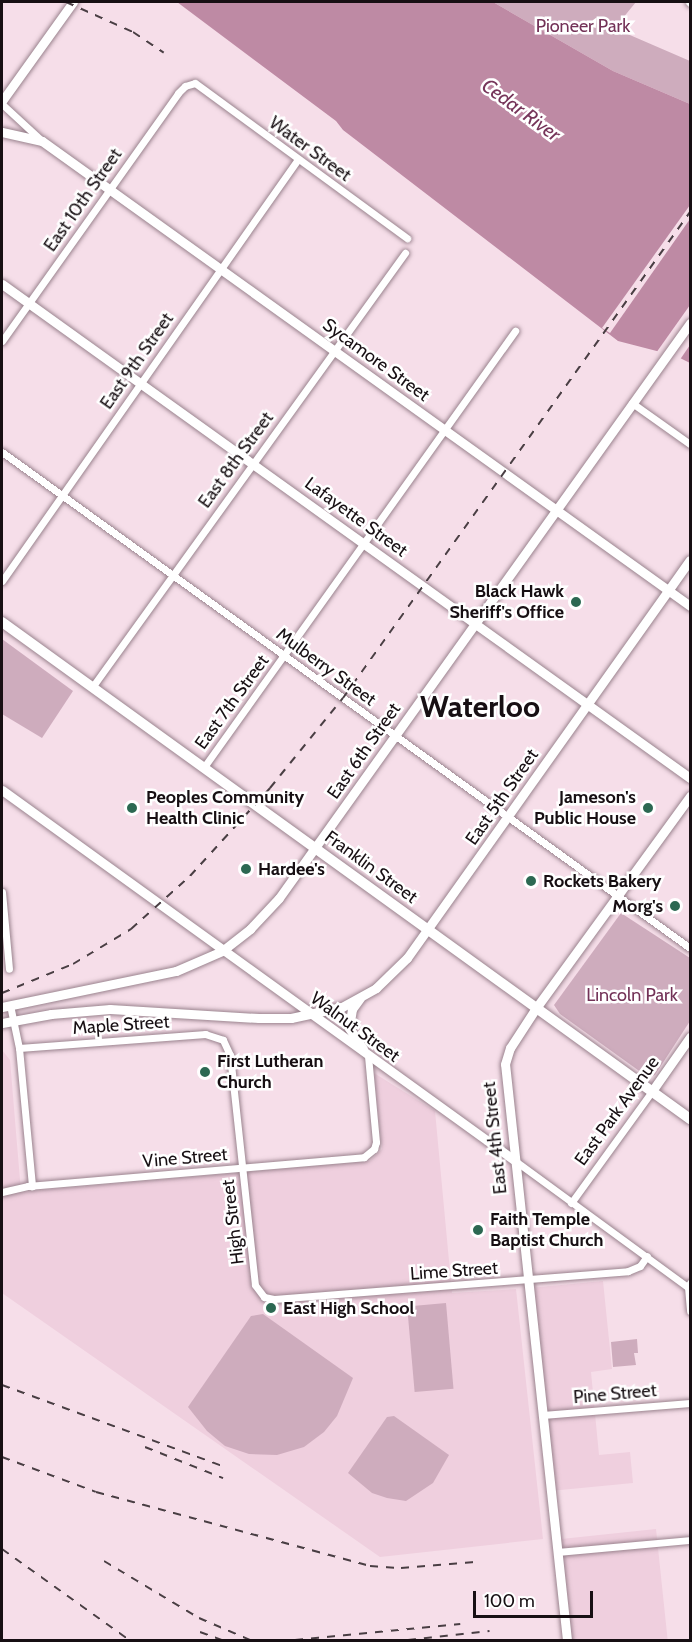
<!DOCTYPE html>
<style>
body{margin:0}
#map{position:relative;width:692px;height:1642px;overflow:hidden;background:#f6dee9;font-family:Cabin,sans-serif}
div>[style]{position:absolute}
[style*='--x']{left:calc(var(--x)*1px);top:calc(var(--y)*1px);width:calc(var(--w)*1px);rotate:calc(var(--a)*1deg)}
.built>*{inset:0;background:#efcfde;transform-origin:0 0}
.green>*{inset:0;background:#ceacbd;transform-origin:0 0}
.water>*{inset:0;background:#be8aa4}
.pier>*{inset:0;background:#f6dee9}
.roads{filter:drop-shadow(0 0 2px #9a838e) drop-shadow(0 0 2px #9a838e)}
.street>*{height:7px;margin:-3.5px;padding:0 3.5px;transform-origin:3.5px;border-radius:3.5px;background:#fff}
.secondary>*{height:9px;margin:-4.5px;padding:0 4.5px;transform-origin:4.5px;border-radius:4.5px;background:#fff}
.primary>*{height:10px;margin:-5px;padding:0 5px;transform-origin:5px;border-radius:5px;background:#fff}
.rail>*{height:2px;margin-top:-1px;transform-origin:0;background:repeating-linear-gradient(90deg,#493e43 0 8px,transparent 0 16px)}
.dots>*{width:16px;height:16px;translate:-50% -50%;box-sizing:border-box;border:3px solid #fff;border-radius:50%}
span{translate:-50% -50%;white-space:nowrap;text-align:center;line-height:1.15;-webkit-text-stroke:5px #fff;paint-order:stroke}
.park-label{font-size:18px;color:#733257}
.street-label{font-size:18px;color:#170f13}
.poi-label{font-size:18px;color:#170f13;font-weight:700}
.right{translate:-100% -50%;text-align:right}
.left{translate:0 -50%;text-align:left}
.water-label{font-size:20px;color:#76355a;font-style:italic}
.town-label{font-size:30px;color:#170f13;font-weight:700}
.frame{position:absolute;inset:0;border:3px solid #170f13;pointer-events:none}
.scale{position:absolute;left:473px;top:1591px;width:120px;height:27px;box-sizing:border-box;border:3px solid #170f13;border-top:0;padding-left:8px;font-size:18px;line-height:21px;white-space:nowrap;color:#170f13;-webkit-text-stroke:4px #fff;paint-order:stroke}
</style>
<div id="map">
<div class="built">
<div style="clip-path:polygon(2px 1050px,10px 1060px,21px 1192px,370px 1161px,382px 1149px,374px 1073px,435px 1111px,452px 1293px,516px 1289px,543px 1539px,380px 1557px,2px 1293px)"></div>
<div style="clip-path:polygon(603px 1281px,612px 1369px,591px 1372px,599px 1455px,630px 1452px,633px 1483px,550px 1491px,530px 1288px)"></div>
<div style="left:656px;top:1529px;width:112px;height:100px;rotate:84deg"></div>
</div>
<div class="green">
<div style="clip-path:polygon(493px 2px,636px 2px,618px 24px,612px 21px,609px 26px,690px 61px,690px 104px,613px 71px)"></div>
<div style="clip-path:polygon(2px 639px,73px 691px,42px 738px,2px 714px)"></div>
<div style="clip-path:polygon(621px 913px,690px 958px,690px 1021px,655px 1075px,649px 1078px,560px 1014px,554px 1005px)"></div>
<div style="left:446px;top:1303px;width:86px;height:39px;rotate:85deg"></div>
<div style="clip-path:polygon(263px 1314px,353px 1378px,337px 1416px,324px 1432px,304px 1447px,277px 1455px,249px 1454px,225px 1446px,207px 1431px,188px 1407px,251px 1316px)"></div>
<div style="clip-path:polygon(637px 1339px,638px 1353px,634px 1353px,636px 1365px,613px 1367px,611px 1342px)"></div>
<div style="clip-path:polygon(394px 1416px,449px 1455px,433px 1483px,406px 1501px,387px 1498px,372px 1493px,348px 1473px,387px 1417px)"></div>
</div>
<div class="water">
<div style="clip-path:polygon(177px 2px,493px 2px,613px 71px,690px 104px,690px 363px,676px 356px,618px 341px,343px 130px,336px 121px)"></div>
</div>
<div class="pier">
<div style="clip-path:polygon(690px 205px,690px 219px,610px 333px,602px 328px)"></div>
<div style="clip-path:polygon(690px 305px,690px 345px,679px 361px,656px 353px)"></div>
</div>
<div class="roads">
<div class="street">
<div style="--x:689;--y:2;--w:1;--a:45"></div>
<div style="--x:2;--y:104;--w:54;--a:42.8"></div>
<div style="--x:2;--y:341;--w:304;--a:-54.6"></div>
<div style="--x:178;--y:93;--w:10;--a:-45"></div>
<div style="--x:185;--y:86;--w:10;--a:-17"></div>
<div style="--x:195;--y:83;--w:263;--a:36.2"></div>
<div style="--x:632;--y:403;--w:71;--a:35.3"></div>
<div style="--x:2;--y:452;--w:848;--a:35.79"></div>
<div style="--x:2;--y:581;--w:515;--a:-54.95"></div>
<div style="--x:93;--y:686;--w:534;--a:-54.23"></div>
<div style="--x:204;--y:767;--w:536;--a:-54.5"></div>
<div style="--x:2;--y:892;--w:77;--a:84.8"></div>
<div style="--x:10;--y:1005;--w:44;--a:78.2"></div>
<div style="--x:19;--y:1048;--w:139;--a:84.6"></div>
<div style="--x:19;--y:1048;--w:187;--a:-4.3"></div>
<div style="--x:205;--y:1034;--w:19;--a:18"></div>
<div style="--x:223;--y:1040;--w:17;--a:65"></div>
<div style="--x:230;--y:1055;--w:231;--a:83.8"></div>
<div style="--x:255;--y:1285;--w:15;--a:53"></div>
<div style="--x:264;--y:1297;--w:10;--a:11"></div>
<div style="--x:274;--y:1299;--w:355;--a:-4.5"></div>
<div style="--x:628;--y:1271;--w:13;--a:-23"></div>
<div style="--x:640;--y:1266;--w:12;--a:-55"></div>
<div style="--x:514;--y:1160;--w:218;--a:36.2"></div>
<div style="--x:2;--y:1192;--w:27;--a:-13"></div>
<div style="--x:28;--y:1186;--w:337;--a:-4.9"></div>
<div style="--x:364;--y:1157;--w:13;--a:-39"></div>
<div style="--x:374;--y:1149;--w:7;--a:-74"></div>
<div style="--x:376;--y:1142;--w:86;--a:-95.3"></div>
<div style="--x:571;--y:1203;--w:138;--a:-54.1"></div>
<div style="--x:690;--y:1283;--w:4;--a:117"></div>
<div style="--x:688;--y:1287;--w:24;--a:85"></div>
<div style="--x:543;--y:1415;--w:147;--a:-4.7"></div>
<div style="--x:558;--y:1552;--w:133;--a:-5.2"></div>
</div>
<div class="secondary">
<div style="--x:2;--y:101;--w:122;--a:-54.4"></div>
<div style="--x:2;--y:132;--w:41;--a:12.7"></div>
<div style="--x:42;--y:141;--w:798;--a:35.66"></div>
<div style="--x:2;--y:284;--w:847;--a:35.68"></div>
<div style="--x:2;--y:790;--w:632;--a:35.85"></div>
<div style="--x:360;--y:998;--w:14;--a:126"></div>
<div style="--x:352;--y:1009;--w:19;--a:99"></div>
<div style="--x:349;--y:1028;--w:25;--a:56"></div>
<div style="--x:2;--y:1007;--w:178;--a:-11.7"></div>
<div style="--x:176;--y:971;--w:50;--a:-23.5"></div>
<div style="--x:222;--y:951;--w:36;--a:-38"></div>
<div style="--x:250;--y:929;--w:42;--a:-46.9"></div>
<div style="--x:279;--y:898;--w:707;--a:-54.44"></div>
<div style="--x:2;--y:1023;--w:50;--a:-10.4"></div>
<div style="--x:51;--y:1014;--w:59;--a:-4.8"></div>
<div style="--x:110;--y:1009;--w:149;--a:3.5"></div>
<div style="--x:259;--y:1018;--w:32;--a:0"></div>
<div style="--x:291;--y:1018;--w:52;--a:-12.2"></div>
<div style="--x:342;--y:1007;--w:39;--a:-29"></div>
<div style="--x:376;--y:988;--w:43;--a:-44.1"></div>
<div style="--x:407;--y:958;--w:488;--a:-54.6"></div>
<div style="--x:652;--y:1091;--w:66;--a:-54.9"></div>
<div style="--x:567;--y:1640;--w:579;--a:-96.14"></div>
<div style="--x:505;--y:1064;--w:17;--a:-73"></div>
<div style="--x:510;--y:1048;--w:48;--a:-57"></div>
<div style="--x:536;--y:1008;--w:262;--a:-54"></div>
</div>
<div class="primary">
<div style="--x:2;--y:622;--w:849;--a:35.84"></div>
</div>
</div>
<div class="rail">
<div style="--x:66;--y:2;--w:73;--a:24.1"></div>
<div style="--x:133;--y:32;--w:37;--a:34"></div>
<div style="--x:2;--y:993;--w:77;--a:-22.2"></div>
<div style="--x:73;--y:964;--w:68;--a:-31.1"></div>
<div style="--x:131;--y:929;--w:79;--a:-41.9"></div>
<div style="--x:190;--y:876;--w:119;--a:-47.7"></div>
<div style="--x:270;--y:788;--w:116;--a:-51"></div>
<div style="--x:343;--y:698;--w:597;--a:-54.47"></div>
<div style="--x:2;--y:1385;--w:238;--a:20.2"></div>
<div style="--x:145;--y:1447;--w:84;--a:21.7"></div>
<div style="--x:2;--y:1457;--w:100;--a:20.4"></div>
<div style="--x:96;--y:1492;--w:284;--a:15.1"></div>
<div style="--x:370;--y:1566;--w:31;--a:4"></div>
<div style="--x:401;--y:1568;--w:74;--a:-4.6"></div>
<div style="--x:2;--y:1549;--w:156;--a:35.6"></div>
<div style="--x:104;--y:1561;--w:111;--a:31"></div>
<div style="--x:199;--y:1618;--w:56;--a:23.3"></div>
<div style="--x:200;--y:1632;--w:23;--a:20"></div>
<div style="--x:295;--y:1640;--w:166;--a:-5.5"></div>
<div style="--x:408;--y:1640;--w:82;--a:-6.3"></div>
</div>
<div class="dots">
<div style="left:576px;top:602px;background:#2c6852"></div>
<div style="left:132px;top:808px;background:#2c6852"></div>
<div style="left:648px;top:808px;background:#2c6852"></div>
<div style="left:246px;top:869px;background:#2c6852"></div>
<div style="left:531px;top:881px;background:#2c6852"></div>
<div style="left:675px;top:906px;background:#2c6852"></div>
<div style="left:205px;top:1072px;background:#2c6852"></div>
<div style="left:478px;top:1230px;background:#2c6852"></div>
<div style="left:271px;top:1308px;background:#2c6852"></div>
</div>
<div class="park-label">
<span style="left:583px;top:26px">Pioneer Park</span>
<span style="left:632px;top:995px">Lincoln Park</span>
</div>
<div class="street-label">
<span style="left:310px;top:149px;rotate:36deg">Water Street</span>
<span style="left:83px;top:200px;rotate:-55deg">East 10th Street</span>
<span style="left:376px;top:360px;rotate:36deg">Sycamore Street</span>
<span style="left:137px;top:361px;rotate:-55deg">East 9th Street</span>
<span style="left:236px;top:460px;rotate:-54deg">East 8th Street</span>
<span style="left:356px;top:517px;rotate:36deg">Lafayette Street</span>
<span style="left:326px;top:667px;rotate:36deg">Mulberry Street</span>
<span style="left:232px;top:702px;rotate:-54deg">East 7th Street</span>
<span style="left:364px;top:751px;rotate:-55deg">East 6th Street</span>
<span style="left:502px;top:797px;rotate:-55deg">East 5th Street</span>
<span style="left:371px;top:867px;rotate:36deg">Franklin Street</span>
<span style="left:121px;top:1025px;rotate:-4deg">Maple Street</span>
<span style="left:355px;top:1027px;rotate:36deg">Walnut Street</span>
<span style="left:617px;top:1111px;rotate:-54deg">East Park Avenue</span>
<span style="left:495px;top:1138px;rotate:-96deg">East 4th Street</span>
<span style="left:185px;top:1158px;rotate:-5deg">Vine Street</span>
<span style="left:233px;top:1222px;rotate:-97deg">High Street</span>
<span style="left:454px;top:1271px;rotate:-4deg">Lime Street</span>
<span style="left:615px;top:1394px;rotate:-5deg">Pine Street</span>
</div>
<div class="poi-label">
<span class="right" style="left:564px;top:602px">Black Hawk<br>Sheriff's Office</span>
<span class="left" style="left:146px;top:808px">Peoples Community<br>Health Clinic</span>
<span class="right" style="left:636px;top:808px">Jameson's<br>Public House</span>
<span class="left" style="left:258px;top:869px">Hardee's</span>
<span class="left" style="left:543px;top:881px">Rockets Bakery</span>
<span class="right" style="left:663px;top:906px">Morg's</span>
<span class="left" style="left:217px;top:1072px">First Lutheran<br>Church</span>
<span class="left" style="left:490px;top:1230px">Faith Temple<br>Baptist Church</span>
<span class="left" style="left:283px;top:1308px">East High School</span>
</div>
<div class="water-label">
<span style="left:521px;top:110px;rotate:36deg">Cedar River</span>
</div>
<div class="town-label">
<span style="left:480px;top:707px">Waterloo</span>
</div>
<div class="frame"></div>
<div class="scale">100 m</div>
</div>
